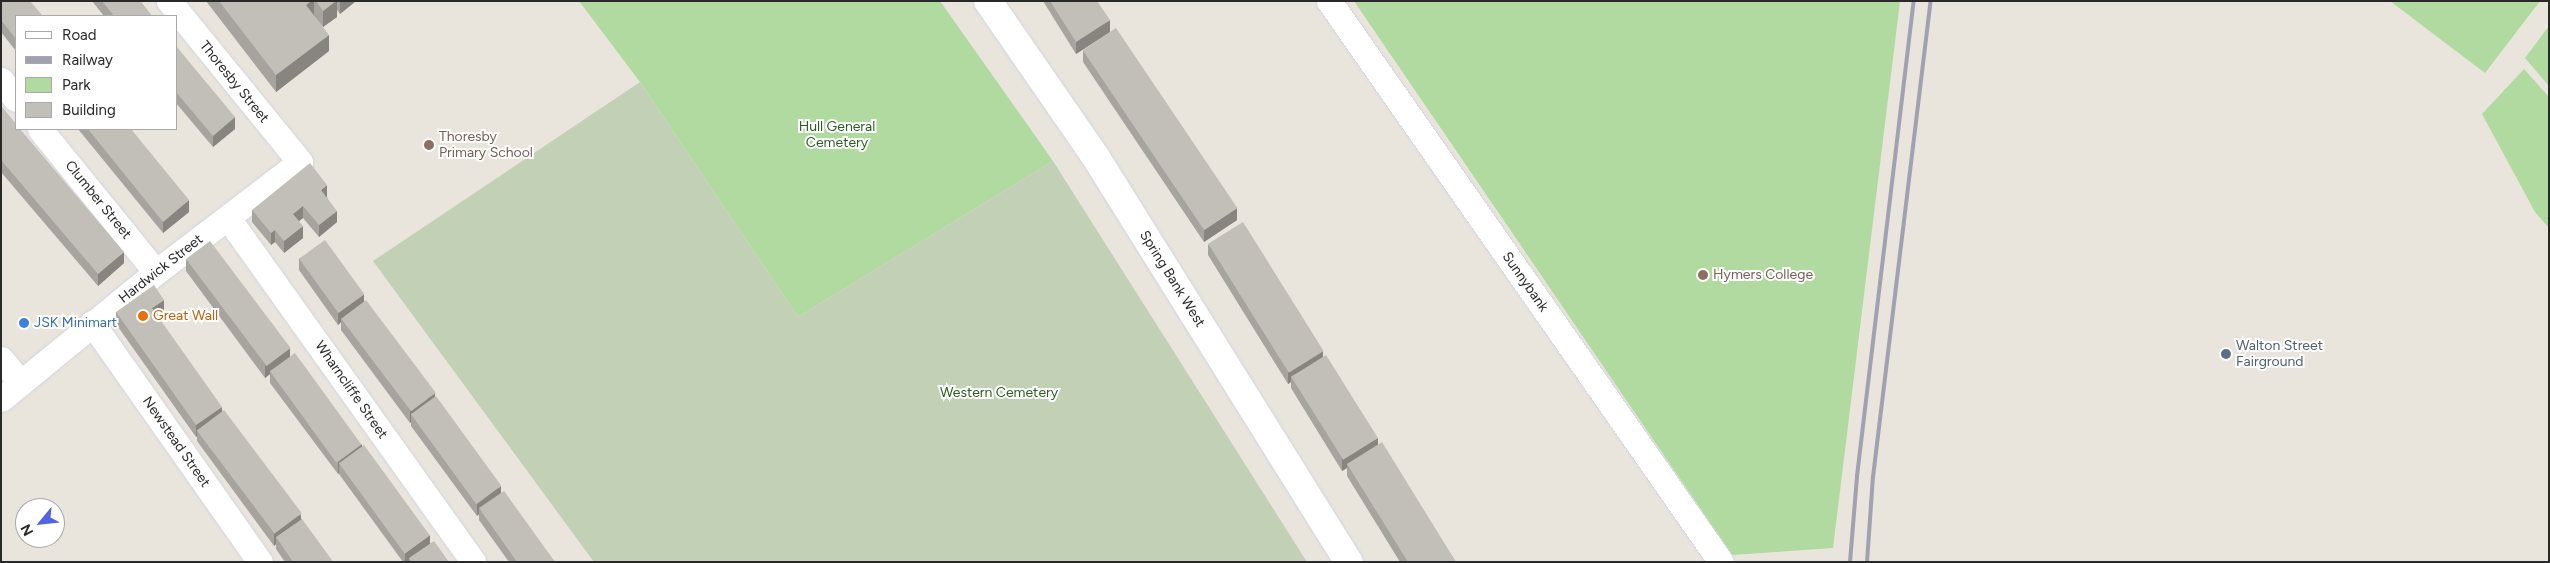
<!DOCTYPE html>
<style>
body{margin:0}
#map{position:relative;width:2550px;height:563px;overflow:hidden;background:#e9e4dc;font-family:Figtree,sans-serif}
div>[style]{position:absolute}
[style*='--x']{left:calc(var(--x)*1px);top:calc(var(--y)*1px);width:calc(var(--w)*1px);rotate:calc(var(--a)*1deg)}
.green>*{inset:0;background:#b0da9f}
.cemetery>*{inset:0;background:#c2d1b5}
.roads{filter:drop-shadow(0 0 1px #d2d4e0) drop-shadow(0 0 1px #d2d4e0)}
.street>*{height:25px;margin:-12.5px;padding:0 12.5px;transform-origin:12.5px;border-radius:12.5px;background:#fff}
.secondary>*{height:28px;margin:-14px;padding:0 14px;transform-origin:14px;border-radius:14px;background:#fff}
.rail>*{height:4px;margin:-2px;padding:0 2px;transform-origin:2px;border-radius:2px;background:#a0a1b1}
.wall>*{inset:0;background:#a7a39e}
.shaded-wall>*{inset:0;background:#888581}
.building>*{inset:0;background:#c2beb8;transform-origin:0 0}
.dots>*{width:14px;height:14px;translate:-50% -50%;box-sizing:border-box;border:2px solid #fff;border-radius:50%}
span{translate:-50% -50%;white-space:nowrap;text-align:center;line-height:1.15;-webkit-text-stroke:4px #fff;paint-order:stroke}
.street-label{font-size:14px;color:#292929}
.park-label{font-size:14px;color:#2b5c22}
.education-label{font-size:14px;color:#785e54}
.left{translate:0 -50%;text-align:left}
.food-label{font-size:14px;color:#c56008}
.shop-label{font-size:14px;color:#366cbe}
.service-label{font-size:14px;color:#4e5e75}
.frame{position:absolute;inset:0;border:2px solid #292929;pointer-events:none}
.legend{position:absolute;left:15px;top:15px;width:162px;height:115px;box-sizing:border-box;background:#fff;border:1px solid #a9a9a9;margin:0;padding:6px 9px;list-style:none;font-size:15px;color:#292929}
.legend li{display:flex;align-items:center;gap:10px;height:25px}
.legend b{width:25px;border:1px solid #a9a9a9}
.north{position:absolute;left:15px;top:498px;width:50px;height:50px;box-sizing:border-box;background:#fff;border:1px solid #a9a9a9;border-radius:50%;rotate:242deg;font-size:14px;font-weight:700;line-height:20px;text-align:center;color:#292929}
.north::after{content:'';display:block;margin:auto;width:18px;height:22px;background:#4f63e3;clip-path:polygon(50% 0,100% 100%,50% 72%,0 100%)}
</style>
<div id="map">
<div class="green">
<div style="clip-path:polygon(579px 1px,940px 1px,1053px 161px,798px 317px,640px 82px)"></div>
<div style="clip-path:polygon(1354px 1px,1900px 1px,1833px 548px,1732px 555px)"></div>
<div style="clip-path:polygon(2390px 1px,2540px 1px,2485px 73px)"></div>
<div style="clip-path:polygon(2549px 26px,2549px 86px,2525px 58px)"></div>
<div style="clip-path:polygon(2524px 69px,2549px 97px,2549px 228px,2535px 212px,2482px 114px)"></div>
</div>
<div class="cemetery">
<div style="clip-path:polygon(640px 82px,798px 317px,1053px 161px,1307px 562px,594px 562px,373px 261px)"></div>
</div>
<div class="roads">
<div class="street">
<div style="--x:1329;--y:1;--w:684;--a:55.06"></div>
<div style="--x:1;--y:80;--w:24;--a:52"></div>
<div style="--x:40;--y:129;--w:184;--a:51"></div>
<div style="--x:228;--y:218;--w:422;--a:54.5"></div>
<div style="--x:92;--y:323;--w:292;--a:54.9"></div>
<div style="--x:1;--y:359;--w:31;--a:50"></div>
<div style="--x:1;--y:399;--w:200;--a:-39.3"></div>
<div style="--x:156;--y:272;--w:181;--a:-37.4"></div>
<div style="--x:300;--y:162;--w:208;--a:-129.1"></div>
</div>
<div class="secondary">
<div style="--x:988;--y:1;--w:188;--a:55.4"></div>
<div style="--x:1095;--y:156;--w:479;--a:58"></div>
</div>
</div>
<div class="rail">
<div style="--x:1850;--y:562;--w:86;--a:-85.3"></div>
<div style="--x:1857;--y:476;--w:478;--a:-83.2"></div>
<div style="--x:1867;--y:562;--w:85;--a:-86"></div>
<div style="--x:1873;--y:477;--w:480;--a:-83.1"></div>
</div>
<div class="wall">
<div style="clip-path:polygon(1px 1px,16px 16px,16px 51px,1px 32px)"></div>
<div style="clip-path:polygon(92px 1px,140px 1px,152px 16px,104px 16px)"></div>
<div style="clip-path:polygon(206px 1px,356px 1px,340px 14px,337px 10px,337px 17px,323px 27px,314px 16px,329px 51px,276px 92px)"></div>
<div style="clip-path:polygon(1043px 1px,1097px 1px,1110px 32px,1076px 54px)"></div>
<div style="clip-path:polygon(176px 46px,235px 129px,213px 147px,176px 103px)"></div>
<div style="clip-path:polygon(1083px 50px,1237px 220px,1204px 242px,1083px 62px)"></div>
<div style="clip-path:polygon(1px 106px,124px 263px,98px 286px,1px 172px)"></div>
<div style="clip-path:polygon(78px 129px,131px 129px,189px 212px,163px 233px)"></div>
<div style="clip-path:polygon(327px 197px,337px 222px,319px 237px,303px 218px,299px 221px,303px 238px,284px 253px,275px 242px,271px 245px,252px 222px,252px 210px)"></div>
<div style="clip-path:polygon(1208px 244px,1323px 357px,1378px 445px,1456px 562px,1400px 562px,1347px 476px,1347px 468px,1342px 471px,1291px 388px,1291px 382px,1288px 384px,1208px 255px)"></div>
<div style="clip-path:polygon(299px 258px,364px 302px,435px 397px,501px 493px,555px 562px,509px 562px,479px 520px,479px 514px,477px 516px,411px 426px,411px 422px,410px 423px,341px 330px,341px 322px,338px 325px,299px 270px)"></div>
<div style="clip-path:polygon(186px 259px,290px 357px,362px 446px,430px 543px,449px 562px,403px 562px,339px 474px,339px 473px,338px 474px,270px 383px,270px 374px,265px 378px,186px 271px)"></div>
<div style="clip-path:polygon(164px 311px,157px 316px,222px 411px,333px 562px,285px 562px,276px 549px,276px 544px,274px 546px,197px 441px,197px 436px,196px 437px,116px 324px,116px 312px)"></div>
</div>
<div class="shaded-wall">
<div style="clip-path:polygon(311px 1px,314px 1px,314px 15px,306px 22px,306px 5px)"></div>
<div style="clip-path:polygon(336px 1px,337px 1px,337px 17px,323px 27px,323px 11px)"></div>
<div style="clip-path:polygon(340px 1px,356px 1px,340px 14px)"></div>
<div style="clip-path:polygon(1110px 20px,1110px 32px,1076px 54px,1076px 42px)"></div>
<div style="clip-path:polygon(329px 35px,329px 51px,276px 92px,276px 75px)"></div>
<div style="clip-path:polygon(235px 117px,235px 129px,213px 147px,213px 136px)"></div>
<div style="clip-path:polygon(327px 185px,327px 197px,321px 202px,321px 190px)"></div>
<div style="clip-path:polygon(189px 200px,189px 212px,163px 233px,163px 222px)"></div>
<div style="clip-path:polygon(303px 206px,303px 218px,293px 226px,293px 214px)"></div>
<div style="clip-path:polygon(1237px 208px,1237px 220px,1204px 242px,1204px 230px)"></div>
<div style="clip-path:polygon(337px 211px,337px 222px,319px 237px,319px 225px)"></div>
<div style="clip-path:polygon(303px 226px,303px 238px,284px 253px,284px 241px)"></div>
<div style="clip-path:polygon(275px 230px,275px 242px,271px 245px,271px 233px)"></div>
<div style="clip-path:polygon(124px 252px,124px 263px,98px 286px,98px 274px)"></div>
<div style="clip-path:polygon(364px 294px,364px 306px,341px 319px,341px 322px,338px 325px,338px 313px)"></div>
<div style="clip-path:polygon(164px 300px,164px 311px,152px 320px,152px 308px)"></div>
<div style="clip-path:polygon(290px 348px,290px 360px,270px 371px,270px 374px,265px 378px,265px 366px)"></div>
<div style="clip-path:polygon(1323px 351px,1323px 362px,1291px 376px,1291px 382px,1288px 384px,1288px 372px)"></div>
<div style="clip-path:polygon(435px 393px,435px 405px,411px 414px,411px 422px,410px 423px,410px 411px)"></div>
<div style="clip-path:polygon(222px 407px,222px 419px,197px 430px,197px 436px,196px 437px,196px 425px)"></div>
<div style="clip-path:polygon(1378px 438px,1378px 449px,1347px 464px,1347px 468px,1342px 471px,1342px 459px)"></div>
<div style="clip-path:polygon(362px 444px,362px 456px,339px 463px,339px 473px,338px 474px,338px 462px)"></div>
<div style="clip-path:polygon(501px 486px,501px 498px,479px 508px,479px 514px,477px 516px,477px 504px)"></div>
<div style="clip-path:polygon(301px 514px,301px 526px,276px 537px,276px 544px,274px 546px,274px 534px)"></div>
<div style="clip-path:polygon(430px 535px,430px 547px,409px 558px,409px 562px,405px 562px,405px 553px)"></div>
</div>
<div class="building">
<div style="clip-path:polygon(1px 1px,30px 1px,43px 16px,16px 16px,16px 39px,1px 20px)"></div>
<div style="clip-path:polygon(102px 1px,140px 1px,152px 16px,114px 16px)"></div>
<div style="clip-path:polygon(219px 1px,311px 1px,306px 5px,329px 35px,276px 75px)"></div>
<div style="clip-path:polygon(316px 1px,336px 1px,323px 11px)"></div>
<div style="clip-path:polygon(1050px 1px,1097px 1px,1110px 20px,1076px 42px)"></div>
<div style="left:1116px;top:28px;width:217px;height:40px;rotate:56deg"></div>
<div style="clip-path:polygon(176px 46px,235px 117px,213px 136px,176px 92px)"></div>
<div style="clip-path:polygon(1px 106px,16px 124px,16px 129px,20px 129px,124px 252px,98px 274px,1px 160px)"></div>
<div style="clip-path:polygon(88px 129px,131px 129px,189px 200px,163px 222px)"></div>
<div style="clip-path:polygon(310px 163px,327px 185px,321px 190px,337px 211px,319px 225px,303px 206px,293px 214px,303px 226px,284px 241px,275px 230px,271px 233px,252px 210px)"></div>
<div style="left:1243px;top:222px;width:152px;height:41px;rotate:58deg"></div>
<div style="left:325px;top:240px;width:67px;height:32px;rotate:54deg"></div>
<div style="left:210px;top:241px;width:134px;height:30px;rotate:53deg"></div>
<div style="clip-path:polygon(154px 285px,164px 300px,152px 308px,222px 407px,196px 425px,116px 312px)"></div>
<div style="left:366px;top:300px;width:116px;height:31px;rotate:53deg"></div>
<div style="left:295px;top:353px;width:113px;height:31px;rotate:54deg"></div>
<div style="left:1326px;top:355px;width:98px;height:41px;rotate:58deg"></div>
<div style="left:436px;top:396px;width:111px;height:31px;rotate:54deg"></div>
<div style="left:224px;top:410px;width:129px;height:34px;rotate:53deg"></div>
<div style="clip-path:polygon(1382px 442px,1456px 562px,1408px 562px,1347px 464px)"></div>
<div style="left:364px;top:445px;width:112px;height:31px;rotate:54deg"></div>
<div style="clip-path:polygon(504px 491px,555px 562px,517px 562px,479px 508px)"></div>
<div style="clip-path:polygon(302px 519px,333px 562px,293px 562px,276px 537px)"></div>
<div style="clip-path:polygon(434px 541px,449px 562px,412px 562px,409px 558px)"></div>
</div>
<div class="dots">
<div style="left:429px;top:145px;background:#8d6e63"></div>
<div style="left:1703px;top:275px;background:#8d6e63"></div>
<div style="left:143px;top:316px;background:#e8710a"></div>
<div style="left:24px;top:323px;background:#3f7fe0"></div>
<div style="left:2226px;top:354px;background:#5c6f8a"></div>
</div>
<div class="street-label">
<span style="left:234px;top:82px;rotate:51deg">Thoresby Street</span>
<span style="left:98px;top:200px;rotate:51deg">Clumber Street</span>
<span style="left:161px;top:269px;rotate:-38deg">Hardwick Street</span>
<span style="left:1172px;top:279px;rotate:58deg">Spring Bank West</span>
<span style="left:1525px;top:282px;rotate:55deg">Sunnybank</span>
<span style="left:351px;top:390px;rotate:55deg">Wharncliffe Street</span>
<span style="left:176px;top:442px;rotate:55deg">Newstead Street</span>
</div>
<div class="park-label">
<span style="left:837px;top:135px">Hull General<br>Cemetery</span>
<span style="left:999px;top:393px">Western Cemetery</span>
</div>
<div class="education-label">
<span class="left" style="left:439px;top:145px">Thoresby<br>Primary School</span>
<span class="left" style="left:1713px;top:275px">Hymers College</span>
</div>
<div class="food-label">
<span class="left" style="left:153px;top:316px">Great Wall</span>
</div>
<div class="shop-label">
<span class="left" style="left:34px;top:323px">JSK Minimart</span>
</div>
<div class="service-label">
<span class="left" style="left:2236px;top:354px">Walton Street<br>Fairground</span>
</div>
<div class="frame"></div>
<ul class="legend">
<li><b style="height:6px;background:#fff"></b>Road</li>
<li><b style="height:6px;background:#a0a1b1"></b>Railway</li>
<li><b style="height:14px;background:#b0da9f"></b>Park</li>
<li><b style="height:14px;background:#c2beb8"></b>Building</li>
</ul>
<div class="north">N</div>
</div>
